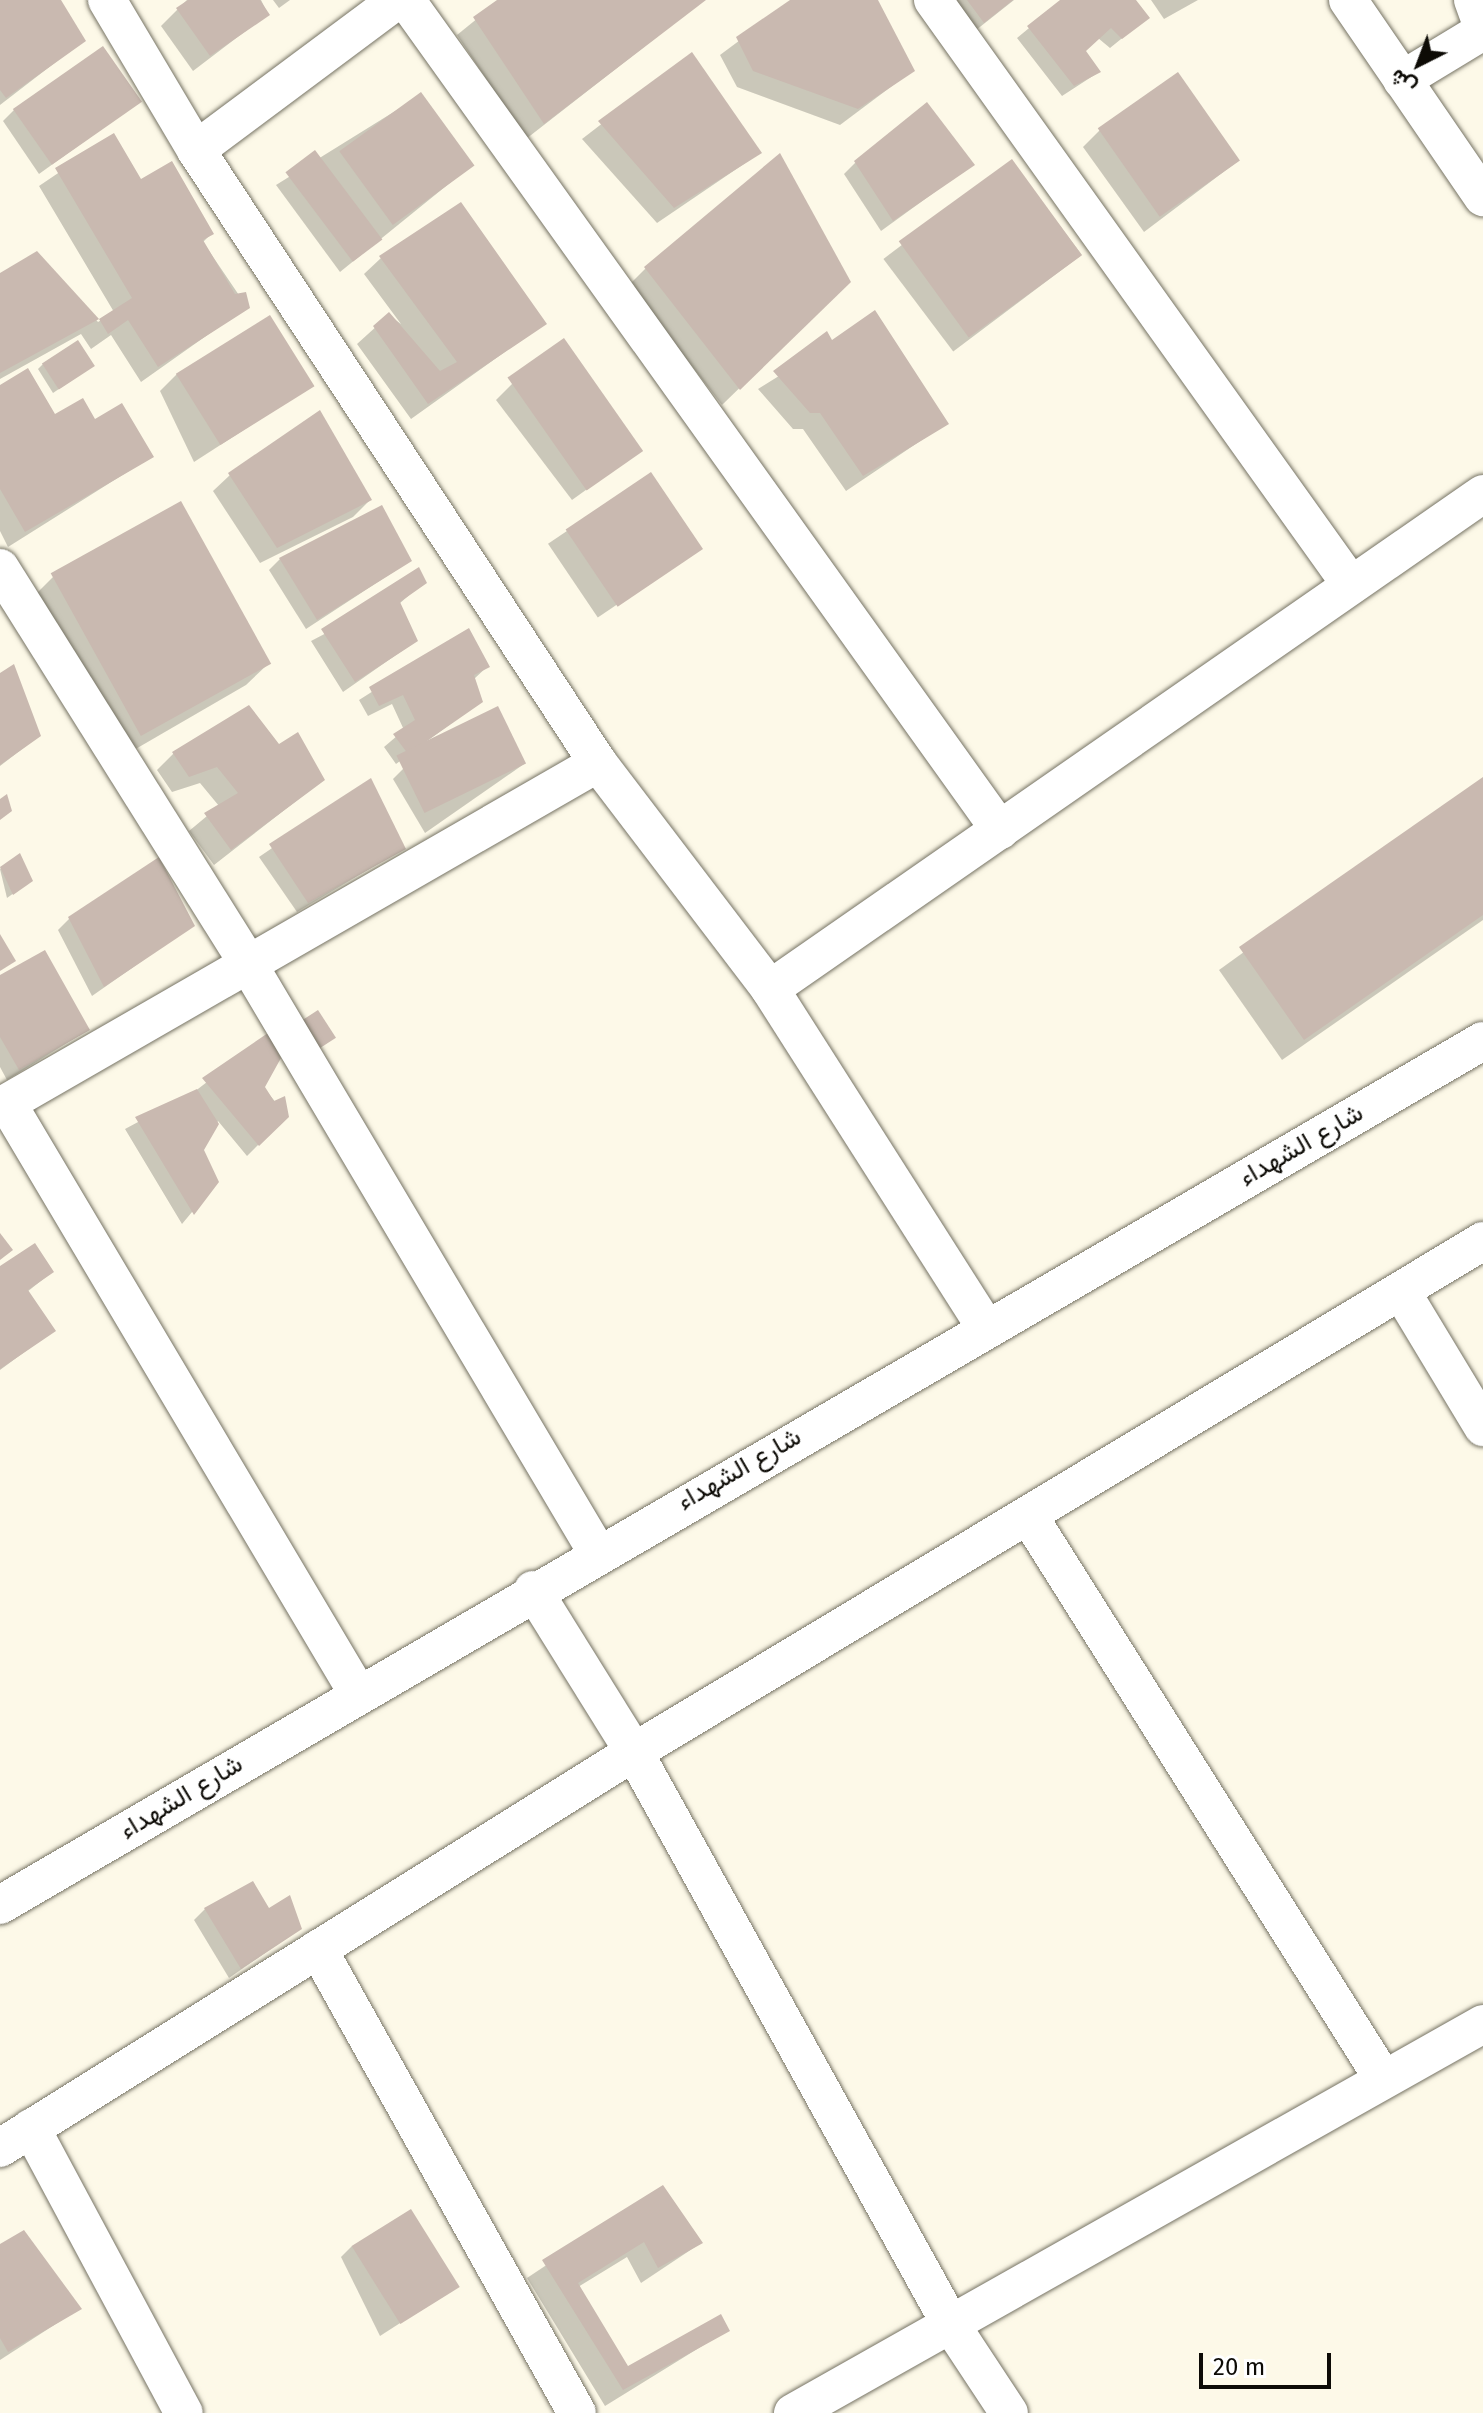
<!DOCTYPE html>
<meta charset="utf-8">
<style>
body{margin:0}
#map{position:relative;width:1483px;height:2413px;overflow:hidden;background:#fdf9e8;font-family:"Fira Sans",Vazirmatn,sans-serif}
div>[style]{position:absolute}
[style*='--x']{left:calc(var(--x)*1px);top:calc(var(--y)*1px);width:calc(var(--w)*1px);rotate:calc(var(--a)*1deg)}
.shadow>*{inset:0;background:#0003;transform-origin:0 0}
.building>*{inset:0;background:#c9b9b0;transform-origin:0 0}
.roads{filter:drop-shadow(0 0 2px #767364) drop-shadow(0 0 2px #767364)}
.minor>*{height:38px;margin:-19px;padding:0 19px;transform-origin:19px;border-radius:19px;background:#fff}
span{translate:-50% -50%;white-space:nowrap;text-align:center;line-height:1.15;-webkit-text-stroke:6px #fff;paint-order:stroke}
.street-label{font-size:26px;color:#0d0b06}
.north{position:absolute;left:1379px;top:24px;width:80px;height:80px;-webkit-text-stroke:6px #fff;paint-order:stroke;rotate:222deg;font-size:22px;font-weight:700;line-height:32px;text-align:center;color:#0d0b06}
.north::after{content:'';display:block;margin:auto;width:28px;height:36px;background:#0d0b06;clip-path:polygon(50% 0,100% 100%,50% 72%,0 100%)}
.scale{position:absolute;left:1199px;top:2353px;width:132px;height:36px;box-sizing:border-box;border:4px solid #0d0b06;border-top:0;padding-left:10px;font-size:24px;line-height:28px;white-space:nowrap;color:#0d0b06;-webkit-text-stroke:6px #fff;paint-order:stroke}
</style>
<div id="map">
<div class="shadow">
<div style="clip-path:polygon(0 0,59px 0,83px 41px,0 105px)"></div>
<div style="clip-path:polygon(261px 0,268px 14px,193px 71px,161px 26px,187px 0)"></div>
<div style="clip-path:polygon(273px 0,290px 0,279px 8px)"></div>
<div style="clip-path:polygon(500px 0,704px 0,526px 139px,457px 35px)"></div>
<div style="clip-path:polygon(794px 0,875px 0,912px 71px,840px 125px,737px 87px,720px 55px)"></div>
<div style="clip-path:polygon(939px 0,1014px 0,966px 38px)"></div>
<div style="clip-path:polygon(1063px 0,1133px 0,1147px 18px,1110px 48px,1098px 38px,1084px 51px,1099px 72px,1062px 96px,1017px 38px)"></div>
<div style="clip-path:polygon(1151px 0,1198px 0,1164px 19px)"></div>
<div style="clip-path:polygon(691px 55px,760px 153px,657px 223px,582px 139px)"></div>
<div style="clip-path:polygon(421px 95px,472px 165px,340px 272px,276px 185px)"></div>
<div style="clip-path:polygon(139px 102px,39px 174px,3px 121px,14px 110px)"></div>
<div style="clip-path:polygon(1100px 130px,1238px 161px,1144px 232px,1083px 147px)"></div>
<div style="clip-path:polygon(113px 136px,140px 182px,212px 233px,203px 242px,247px 307px,141px 382px,111px 335px,91px 349px,81px 334px,0 379px,0 276px,37px 254px,98px 322px,114px 312px,39px 186px)"></div>
<div style="left:1012px;top:162px;width:116px;height:161px;rotate:53deg"></div>
<div style="clip-path:polygon(855px 163px,972px 165px,881px 231px,844px 174px)"></div>
<div style="clip-path:polygon(381px 258px,544px 324px,411px 419px,357px 344px,389px 315px,401px 324px,364px 274px)"></div>
<div style="clip-path:polygon(646px 268px,849px 282px,722px 405px,629px 285px)"></div>
<div style="clip-path:polygon(832px 343px,947px 423px,846px 491px,803px 429px,793px 429px,758px 389px)"></div>
<div style="clip-path:polygon(43px 364px,93px 366px,53px 393px,38px 369px)"></div>
<div style="clip-path:polygon(177px 374px,312px 386px,194px 462px,160px 391px)"></div>
<div style="clip-path:polygon(513px 383px,640px 451px,572px 500px,496px 400px)"></div>
<div style="clip-path:polygon(0 387px,54px 417px,95px 421px,151px 457px,8px 547px,0 531px)"></div>
<div style="clip-path:polygon(230px 475px,370px 500px,353px 517px,260px 563px,213px 491px)"></div>
<div style="left:650px;top:475px;width:89px;height:123px;rotate:56deg"></div>
<div style="clip-path:polygon(280px 559px,410px 561px,306px 629px,269px 570px)"></div>
<div style="clip-path:polygon(53px 577px,268px 664px,246px 685px,127px 754px,32px 598px)"></div>
<div style="clip-path:polygon(424px 582px,399px 604px,416px 641px,343px 692px,311px 641px)"></div>
<div style="clip-path:polygon(468px 631px,488px 666px,474px 679px,480px 702px,396px 764px,384px 747px,404px 730px,392px 704px,368px 716px,359px 700px)"></div>
<div style="clip-path:polygon(0 676px,39px 736px,0 766px)"></div>
<div style="clip-path:polygon(279px 747px,323px 780px,214px 865px,189px 831px,219px 806px,200px 783px,172px 792px,157px 770px,174px 753px)"></div>
<div style="clip-path:polygon(524px 764px,425px 833px,393px 779px,404px 768px)"></div>
<div style="clip-path:polygon(1483px 780px,1483px 920px,1282px 1060px,1219px 970px)"></div>
<div style="clip-path:polygon(370px 781px,403px 849px,297px 912px,259px 857px)"></div>
<div style="clip-path:polygon(19px 856px,25px 885px,7px 898px,0 869px)"></div>
<div style="clip-path:polygon(69px 919px,192px 926px,92px 996px,58px 930px)"></div>
<div style="clip-path:polygon(0 977px,88px 1030px,7px 1080px,0 1067px)"></div>
<div style="clip-path:polygon(268px 1035px,263px 1087px,287px 1116px,247px 1156px,218px 1121px,202px 1150px,217px 1182px,182px 1224px,125px 1129px,194px 1092px)"></div>
<div style="clip-path:polygon(0 1268px,52px 1272px,27px 1292px,53px 1331px,0 1370px)"></div>
<div style="clip-path:polygon(205px 1909px,268px 1911px,300px 1929px,229px 1978px,194px 1920px)"></div>
<div style="clip-path:polygon(662px 2188px,701px 2243px,641px 2283px,627px 2257px,578px 2287px,628px 2369px,728px 2330px,605px 2406px,527px 2278px)"></div>
<div style="clip-path:polygon(352px 2246px,456px 2287px,380px 2336px,341px 2257px)"></div>
<div style="clip-path:polygon(0 2247px,79px 2309px,0 2360px)"></div>
</div>
<div class="building">
<div style="clip-path:polygon(0 0,61px 0,86px 41px,6px 98px,0 90px)"></div>
<div style="clip-path:polygon(188px 0,260px 0,270px 15px,210px 56px,176px 8px)"></div>
<div style="clip-path:polygon(497px 0,706px 0,544px 124px,473px 17px)"></div>
<div style="clip-path:polygon(790px 0,878px 0,915px 71px,858px 109px,753px 71px,736px 37px)"></div>
<div style="clip-path:polygon(967px 0,1013px 0,984px 23px)"></div>
<div style="clip-path:polygon(1060px 0,1136px 0,1150px 18px,1122px 39px,1111px 28px,1086px 51px,1101px 72px,1074px 86px,1027px 26px)"></div>
<div style="left:103px;top:46px;width:68px;height:110px;rotate:55deg"></div>
<div style="clip-path:polygon(692px 52px,762px 153px,674px 208px,598px 121px)"></div>
<div style="left:1178px;top:72px;width:108px;height:98px;rotate:55deg"></div>
<div style="left:421px;top:92px;width:91px;height:101px;rotate:54deg"></div>
<div style="clip-path:polygon(927px 102px,975px 165px,893px 221px,854px 161px)"></div>
<div style="clip-path:polygon(114px 133px,141px 179px,172px 161px,214px 234px,203px 240px,235px 294px,246px 292px,250px 308px,158px 367px,128px 320px,108px 334px,99px 319px,132px 298px,55px 168px)"></div>
<div style="left:315px;top:150px;width:112px;height:37px;rotate:53deg"></div>
<div style="clip-path:polygon(780px 153px,851px 282px,740px 390px,644px 267px)"></div>
<div style="left:1012px;top:159px;width:119px;height:140px;rotate:54deg"></div>
<div style="clip-path:polygon(461px 202px,547px 324px,428px 404px,373px 326px,389px 312px,440px 371px,457px 362px,379px 256px)"></div>
<div style="clip-path:polygon(37px 251px,99px 319px,0 373px,0 273px)"></div>
<div style="clip-path:polygon(875px 310px,949px 424px,863px 476px,820px 413px,810px 413px,773px 371px,827px 331px,832px 340px)"></div>
<div style="left:270px;top:315px;width:84px;height:111px;rotate:58deg"></div>
<div style="left:564px;top:338px;width:138px;height:69px;rotate:55deg"></div>
<div style="left:78px;top:340px;width:31px;height:43px;rotate:57deg"></div>
<div style="clip-path:polygon(28px 368px,55px 414px,83px 398px,95px 419px,122px 403px,154px 457px,25px 532px,0 489px,0 385px)"></div>
<div style="clip-path:polygon(320px 410px,372px 500px,277px 548px,228px 473px)"></div>
<div style="left:651px;top:472px;width:93px;height:103px;rotate:56deg"></div>
<div style="left:181px;top:501px;width:186px;height:149px;rotate:61deg"></div>
<div style="clip-path:polygon(382px 505px,412px 561px,317px 620px,279px 558px)"></div>
<div style="clip-path:polygon(419px 567px,427px 583px,400px 602px,418px 641px,355px 682px,321px 629px)"></div>
<div style="clip-path:polygon(469px 628px,490px 667px,474px 675px,483px 702px,408px 754px,393px 734px,415px 720px,403px 695px,379px 706px,369px 687px)"></div>
<div style="clip-path:polygon(14px 664px,41px 736px,0 765px,0 673px)"></div>
<div style="clip-path:polygon(249px 705px,279px 744px,298px 732px,325px 780px,231px 850px,204px 813px,238px 793px,217px 767px,189px 777px,172px 752px)"></div>
<div style="left:498px;top:706px;width:64px;height:113px;rotate:64deg"></div>
<div style="clip-path:polygon(1483px 777px,1483px 915px,1304px 1040px,1239px 947px)"></div>
<div style="clip-path:polygon(371px 778px,406px 849px,308px 903px,269px 844px)"></div>
<div style="clip-path:polygon(7px 794px,12px 811px,0 820px,0 799px)"></div>
<div style="clip-path:polygon(20px 853px,33px 881px,13px 895px,0 867px)"></div>
<div style="clip-path:polygon(159px 857px,195px 926px,104px 987px,68px 917px)"></div>
<div style="clip-path:polygon(0 934px,16px 961px,0 971px)"></div>
<div style="clip-path:polygon(45px 950px,90px 1030px,19px 1070px,0 1037px,0 975px)"></div>
<div style="left:318px;top:1010px;width:33px;height:30px;rotate:57deg"></div>
<div style="clip-path:polygon(268px 1033px,281px 1058px,265px 1087px,274px 1101px,285px 1096px,289px 1117px,259px 1146px,202px 1078px)"></div>
<div style="clip-path:polygon(197px 1089px,219px 1124px,204px 1150px,219px 1182px,194px 1215px,135px 1117px)"></div>
<div style="clip-path:polygon(0 1233px,13px 1250px,0 1260px)"></div>
<div style="clip-path:polygon(35px 1243px,54px 1272px,28px 1290px,56px 1331px,0 1369px,0 1266px)"></div>
<div style="clip-path:polygon(253px 1881px,269px 1908px,290px 1895px,302px 1929px,241px 1969px,204px 1908px)"></div>
<div style="clip-path:polygon(663px 2185px,703px 2243px,658px 2268px,644px 2242px,578px 2283px,628px 2366px,721px 2314px,730px 2331px,623px 2390px,542px 2260px)"></div>
<div style="left:411px;top:2209px;width:92px;height:70px;rotate:58deg"></div>
<div style="clip-path:polygon(24px 2230px,82px 2309px,8px 2352px,0 2338px,0 2244px)"></div>
</div>
<div class="roads">
<div class="minor">
<div style="--x:107;--y:0;--w:174;--a:59.3"></div>
<div style="--x:196;--y:150;--w:733;--a:56.74"></div>
<div style="--x:598;--y:763;--w:284;--a:52.7"></div>
<div style="--x:770;--y:989;--w:400;--a:57.5"></div>
<div style="--x:406;--y:0;--w:1021;--a:54.41"></div>
<div style="--x:933;--y:0;--w:719;--a:54.45"></div>
<div style="--x:1348;--y:0;--w:239;--a:55.6"></div>
<div style="--x:1473;--y:0;--w:29;--a:70"></div>
<div style="--x:1402;--y:80;--w:95;--a:-31.2"></div>
<div style="--x:196;--y:150;--w:251;--a:-36.7"></div>
<div style="--x:0;--y:568;--w:467;--a:57.9"></div>
<div style="--x:248;--y:964;--w:684;--a:59.31"></div>
<div style="--x:770;--y:989;--w:868;--a:-34.77"></div>
<div style="--x:7;--y:1103;--w:685;--a:59.28"></div>
<div style="--x:0;--y:1107;--w:690;--a:-29.91"></div>
<div style="--x:1401;--y:1291;--w:159;--a:58.9"></div>
<div style="--x:1028;--y:1515;--w:664;--a:57.79"></div>
<div style="--x:533;--y:1590;--w:191;--a:58.1"></div>
<div style="--x:634;--y:1752;--w:655;--a:61.05"></div>
<div style="--x:951;--y:2325;--w:105;--a:56.6"></div>
<div style="--x:0;--y:1905;--w:1716;--a:-30.23"></div>
<div style="--x:318;--y:1949;--w:531;--a:60.83"></div>
<div style="--x:31;--y:2128;--w:323;--a:61.8"></div>
<div style="--x:0;--y:2148;--w:748;--a:-31.99"></div>
<div style="--x:634;--y:1752;--w:991;--a:-31.04"></div>
<div style="--x:793;--y:2413;--w:792;--a:-29.41"></div>
</div>
</div>
<div class="street-label">
<span style="left:1301px;top:1145px;rotate:-30deg">شارع الشهداء</span>
<span style="left:739px;top:1469px;rotate:-30deg">شارع الشهداء</span>
<span style="left:181px;top:1797px;rotate:-31deg">شارع الشهداء</span>
</div>
<div class="north">ش</div>
<div class="scale">20 m</div>
</div>
